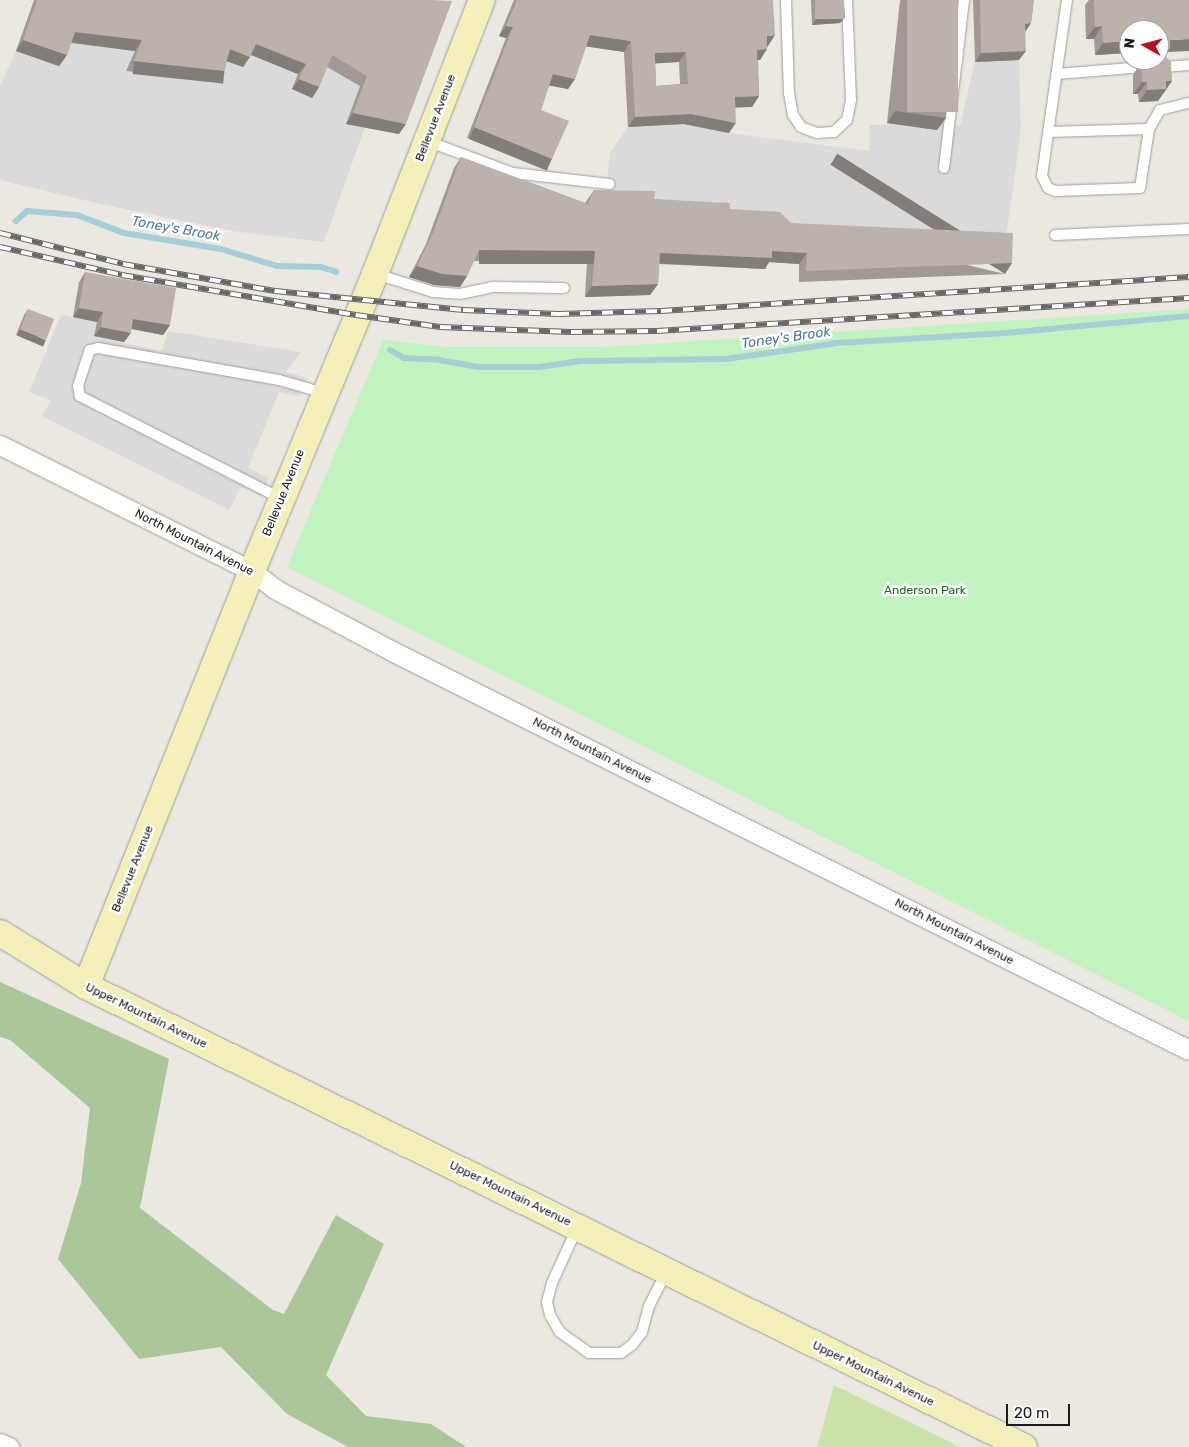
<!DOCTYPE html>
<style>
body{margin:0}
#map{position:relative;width:1189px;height:1447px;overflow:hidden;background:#ebe7e1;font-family:Rubik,sans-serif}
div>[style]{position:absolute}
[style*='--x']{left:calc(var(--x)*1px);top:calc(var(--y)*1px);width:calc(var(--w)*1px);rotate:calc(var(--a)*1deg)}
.grass>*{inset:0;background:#cae2aa}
.forest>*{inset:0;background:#abc799}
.park>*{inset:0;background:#c1f3c0}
.parking>*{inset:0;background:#dadada}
.stream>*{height:6px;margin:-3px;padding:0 3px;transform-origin:3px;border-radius:3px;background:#a5cfd5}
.roads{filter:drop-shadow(0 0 1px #9e9e9e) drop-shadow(0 0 1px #9e9e9e)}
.lane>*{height:10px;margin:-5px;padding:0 5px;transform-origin:5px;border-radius:5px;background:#fff}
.street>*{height:19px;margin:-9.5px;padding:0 9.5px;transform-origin:9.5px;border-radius:9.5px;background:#fff}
.secondary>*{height:26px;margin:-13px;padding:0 13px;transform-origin:13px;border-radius:13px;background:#f2f0b8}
.rail>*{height:5.5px;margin-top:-2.75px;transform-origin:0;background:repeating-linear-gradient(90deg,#fff 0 11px,#686868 0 22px);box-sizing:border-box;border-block:1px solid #686868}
.wall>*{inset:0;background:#a19996}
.shaded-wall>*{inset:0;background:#837d7a;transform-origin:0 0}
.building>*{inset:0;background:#bbb2ae;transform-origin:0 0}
span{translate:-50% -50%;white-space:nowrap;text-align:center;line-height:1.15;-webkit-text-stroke:5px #fff;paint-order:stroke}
.street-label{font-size:12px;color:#1a1a1a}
.park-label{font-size:12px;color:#156c15}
.water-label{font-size:14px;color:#4e7a99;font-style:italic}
.north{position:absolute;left:1119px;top:20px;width:50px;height:50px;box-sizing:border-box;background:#fff;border:1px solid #a3a3a3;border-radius:50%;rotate:277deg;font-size:14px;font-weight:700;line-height:20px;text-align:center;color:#1a1a1a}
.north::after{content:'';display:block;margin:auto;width:18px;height:22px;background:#b21321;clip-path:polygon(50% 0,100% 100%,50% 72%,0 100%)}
.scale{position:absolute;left:1006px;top:1404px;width:64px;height:22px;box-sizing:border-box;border:2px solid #1a1a1a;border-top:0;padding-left:6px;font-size:15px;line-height:18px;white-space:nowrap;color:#1a1a1a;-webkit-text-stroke:4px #fff;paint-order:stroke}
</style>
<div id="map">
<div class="grass">
<div style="clip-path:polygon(834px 1385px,960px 1447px,817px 1447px)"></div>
</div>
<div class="forest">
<div style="clip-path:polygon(0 982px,169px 1059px,140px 1208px,273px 1310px,284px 1314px,336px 1215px,384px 1244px,326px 1375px,366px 1416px,431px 1424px,466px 1447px,348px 1447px,287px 1414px,221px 1347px,139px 1359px,58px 1259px,81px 1183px,90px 1108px,10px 1040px,0 1037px)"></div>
</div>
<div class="park">
<div style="clip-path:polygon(1189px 309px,1189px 1021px,287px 567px,383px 340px,447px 347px,602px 347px)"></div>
</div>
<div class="parking">
<div style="clip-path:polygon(75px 20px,144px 30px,127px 71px,216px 81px,223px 60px,249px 54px,298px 74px,325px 66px,360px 86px,346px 123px,365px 127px,324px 242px,232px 231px,96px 203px,0 180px,0 86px,16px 51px,59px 65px)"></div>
<div style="clip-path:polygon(1019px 60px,1021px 130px,1005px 244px,800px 234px,605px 201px,610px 153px,628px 127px,684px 124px,729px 133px,870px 151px,869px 125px,938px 123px,960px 126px,975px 62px)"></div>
<div style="clip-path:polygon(61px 315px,97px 322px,95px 337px,162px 351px,168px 331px,301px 352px,286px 372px,308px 378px,299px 396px,279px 392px,248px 468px,269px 478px,260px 496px,241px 487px,229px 510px,42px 416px,51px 401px,29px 392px)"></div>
</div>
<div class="stream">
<div style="--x:16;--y:221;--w:15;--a:-42"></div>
<div style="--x:27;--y:211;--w:50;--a:4.6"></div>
<div style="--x:77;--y:215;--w:50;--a:21"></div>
<div style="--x:124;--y:233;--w:98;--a:9.4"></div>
<div style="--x:221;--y:249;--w:59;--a:16.9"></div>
<div style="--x:277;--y:266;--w:44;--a:1.3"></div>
<div style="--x:321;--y:267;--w:16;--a:18"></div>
<div style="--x:390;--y:350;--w:16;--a:30"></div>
<div style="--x:404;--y:358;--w:35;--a:3"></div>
<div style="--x:439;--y:360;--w:40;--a:10"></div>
<div style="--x:478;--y:367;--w:61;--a:0"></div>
<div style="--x:539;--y:367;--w:42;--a:-8.1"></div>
<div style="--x:581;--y:361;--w:145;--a:-0.8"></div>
<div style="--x:726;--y:359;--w:113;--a:-8.1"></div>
<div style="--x:838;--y:343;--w:167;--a:-3.4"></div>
<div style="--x:1005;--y:333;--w:185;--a:-5.3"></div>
</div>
<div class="roads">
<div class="lane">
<div style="--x:786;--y:0;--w:93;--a:88.2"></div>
<div style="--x:789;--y:93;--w:22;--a:80"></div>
<div style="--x:793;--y:115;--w:14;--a:56"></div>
<div style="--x:801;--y:127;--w:17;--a:21"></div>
<div style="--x:817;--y:133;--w:17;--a:-3"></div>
<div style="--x:834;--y:132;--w:18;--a:-43"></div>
<div style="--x:847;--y:120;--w:20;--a:-79"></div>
<div style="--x:851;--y:100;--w:100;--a:-92.3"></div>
<div style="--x:1067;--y:0;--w:178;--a:98.1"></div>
<div style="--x:1042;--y:176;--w:13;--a:63"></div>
<div style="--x:1048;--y:188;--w:9;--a:21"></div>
<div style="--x:1056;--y:191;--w:84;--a:-2"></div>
<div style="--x:1140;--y:188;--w:60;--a:-81.3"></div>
<div style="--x:1149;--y:129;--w:22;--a:-60"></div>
<div style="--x:1160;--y:110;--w:30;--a:-14"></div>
<div style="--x:1162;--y:67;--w:27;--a:-4"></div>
<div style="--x:1057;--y:74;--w:75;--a:-4.6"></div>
<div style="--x:1048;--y:132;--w:101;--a:-1.7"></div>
<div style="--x:427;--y:141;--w:92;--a:20.4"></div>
<div style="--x:513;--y:173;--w:97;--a:6.5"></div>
<div style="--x:944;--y:168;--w:169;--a:-83.2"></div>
<div style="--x:1055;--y:235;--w:134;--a:-2.6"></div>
<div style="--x:376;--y:274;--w:60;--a:17.5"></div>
<div style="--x:433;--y:292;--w:27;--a:4"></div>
<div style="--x:460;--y:294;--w:33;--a:-12"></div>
<div style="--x:492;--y:287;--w:72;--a:0.8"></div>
<div style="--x:280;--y:498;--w:225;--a:-153"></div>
<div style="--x:80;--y:396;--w:10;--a:-101"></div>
<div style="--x:78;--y:386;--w:38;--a:-72"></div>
<div style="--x:90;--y:350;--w:8;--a:-14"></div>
<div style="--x:98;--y:348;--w:184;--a:10"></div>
<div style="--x:279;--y:380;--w:47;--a:16.1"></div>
<div style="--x:577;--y:1228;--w:60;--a:114.4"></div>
<div style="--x:552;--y:1283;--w:20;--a:105"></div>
<div style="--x:547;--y:1302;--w:13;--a:77"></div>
<div style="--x:550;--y:1315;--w:20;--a:60"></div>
<div style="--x:560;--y:1332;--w:36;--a:36"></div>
<div style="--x:589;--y:1353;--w:32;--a:0"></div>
<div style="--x:621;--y:1353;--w:14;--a:-36"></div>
<div style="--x:632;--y:1345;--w:16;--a:-52"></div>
<div style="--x:642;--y:1332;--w:27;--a:-75"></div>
<div style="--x:649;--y:1306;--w:38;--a:-63"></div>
</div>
<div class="street">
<div style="--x:0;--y:445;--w:282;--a:26.6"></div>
<div style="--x:252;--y:571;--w:29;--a:38"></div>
<div style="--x:275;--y:589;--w:132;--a:27.9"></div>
<div style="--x:392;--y:651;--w:891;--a:26.59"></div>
<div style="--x:0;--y:1443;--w:10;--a:24"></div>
</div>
<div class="secondary">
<div style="--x:0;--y:933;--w:101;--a:31.6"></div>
<div style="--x:86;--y:986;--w:1045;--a:26.17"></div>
<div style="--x:86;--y:986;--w:447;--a:-68.2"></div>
<div style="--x:252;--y:571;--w:321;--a:-67.5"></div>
<div style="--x:375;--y:274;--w:294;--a:-68.7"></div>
</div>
</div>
<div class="rail">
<div style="--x:0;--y:233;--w:127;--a:14.1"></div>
<div style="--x:123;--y:264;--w:154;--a:10.1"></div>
<div style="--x:275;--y:291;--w:189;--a:5.8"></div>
<div style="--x:463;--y:310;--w:95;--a:2.4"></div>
<div style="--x:558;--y:314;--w:103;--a:-1.7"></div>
<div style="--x:661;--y:311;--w:529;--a:-3.68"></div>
<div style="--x:0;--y:247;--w:125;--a:12.9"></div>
<div style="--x:122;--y:275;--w:237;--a:9.7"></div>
<div style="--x:356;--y:315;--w:85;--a:8.1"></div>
<div style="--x:440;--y:327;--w:131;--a:2.2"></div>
<div style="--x:571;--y:332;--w:86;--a:-0.7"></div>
<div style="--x:657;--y:331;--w:533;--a:-3.55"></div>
</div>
<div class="wall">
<div style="clip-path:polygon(34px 0,431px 0,399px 134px,346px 124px,360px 86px,327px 67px,319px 87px,312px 98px,292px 89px,298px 74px,251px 55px,243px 67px,227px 61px,224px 71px,217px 81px,126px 71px,135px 51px,71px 43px,67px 55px,59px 66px,16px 51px)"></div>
<div style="clip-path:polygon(evenodd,514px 0,773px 0,768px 46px,760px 60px,758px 60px,759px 96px,752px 107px,735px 107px,729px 133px,684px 124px,628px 127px,624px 52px,586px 46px,575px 79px,568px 89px,549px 85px,541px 110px,552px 159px,545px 170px,467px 138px,506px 38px,499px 36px,514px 0,679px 62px,680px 84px,656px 86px,655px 63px,679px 62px)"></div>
<div style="clip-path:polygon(811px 0,844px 0,845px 17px,840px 23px,812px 25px)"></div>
<div style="clip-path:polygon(900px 0,958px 0,946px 118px,937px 130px,887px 123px)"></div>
<div style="clip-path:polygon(973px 0,1034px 0,1031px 23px,1025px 32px,1019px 60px,975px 62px)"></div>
<div style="clip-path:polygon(1089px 0,1189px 0,1167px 52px,1164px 56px,1172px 81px,1158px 101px,1139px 102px,1138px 94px,1133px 94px,1133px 75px,1138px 67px,1132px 61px,1132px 60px,1159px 60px,1129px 30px,1129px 53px,1095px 55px,1094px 39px,1086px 39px,1085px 5px)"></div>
<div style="clip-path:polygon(461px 157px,585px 203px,594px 190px,654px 199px,730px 209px,791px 223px,1005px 274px,799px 282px,799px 264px,769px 262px,765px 269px,659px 264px,658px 284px,650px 295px,585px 297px,587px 262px,474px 261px,467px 276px,460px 287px,434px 285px,409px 277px,426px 244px,454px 168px)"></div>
<div style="clip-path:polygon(85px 272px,170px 325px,163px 335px,131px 329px,124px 342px,94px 336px,97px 322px,73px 317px,79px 282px)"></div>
<div style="clip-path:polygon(28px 309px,42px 346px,16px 335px,24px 315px)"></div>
</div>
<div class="shaded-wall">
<div style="clip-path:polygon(845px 17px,840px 23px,812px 25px,816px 19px)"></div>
<div style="clip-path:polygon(1031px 23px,1025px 32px,1025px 24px)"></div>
<div style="clip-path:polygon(506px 26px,513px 27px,506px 38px,499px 36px)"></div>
<div style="clip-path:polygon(1102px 26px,1094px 39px,1086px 39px,1095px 27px)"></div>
<div style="clip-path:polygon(75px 32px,142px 40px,135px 51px,68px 42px)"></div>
<div style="clip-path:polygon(590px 35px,631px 41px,624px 52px,583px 46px)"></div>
<div style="clip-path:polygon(775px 35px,768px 46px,760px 46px,767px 36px)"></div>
<div style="clip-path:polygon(1189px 39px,1189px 51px,1167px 52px,1162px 60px,1170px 40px)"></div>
<div style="clip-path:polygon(23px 40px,67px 55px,59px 66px,16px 51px)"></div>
<div style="clip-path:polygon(1129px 41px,1129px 53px,1095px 55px,1103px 43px)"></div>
<div style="clip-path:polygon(256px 44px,306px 64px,298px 74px,249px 54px)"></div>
<div style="clip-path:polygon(230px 49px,250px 57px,243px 67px,223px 60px)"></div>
<div style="clip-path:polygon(767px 49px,760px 60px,750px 60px,757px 50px)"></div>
<div style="clip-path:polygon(1026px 51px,1019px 60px,975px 62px,981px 53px)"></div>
<div style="clip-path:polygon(686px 52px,679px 62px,647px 64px,655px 53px)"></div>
<div style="left:134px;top:61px;width:91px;height:13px;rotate:6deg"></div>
<div style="clip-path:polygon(553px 74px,575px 79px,568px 89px,546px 85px)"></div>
<div style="clip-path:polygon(299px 79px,319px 87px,312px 98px,292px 89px)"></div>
<div style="clip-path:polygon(1166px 81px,1172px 81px,1158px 101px,1139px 102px,1147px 90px)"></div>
<div style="clip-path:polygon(1142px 82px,1147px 82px,1138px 94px,1133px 94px)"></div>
<div style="clip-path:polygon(759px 96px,752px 107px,727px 108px,735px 97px)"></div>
<div style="clip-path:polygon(895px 111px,946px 118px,937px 130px,887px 123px)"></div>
<div style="clip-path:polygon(353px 113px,406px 124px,399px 134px,346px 124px)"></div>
<div style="clip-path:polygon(691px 114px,736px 123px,729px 133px,684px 124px,628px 127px,635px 117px)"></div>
<div style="left:474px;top:127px;width:84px;height:13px;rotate:22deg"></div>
<div style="left:479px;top:250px;width:116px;height:14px"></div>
<div style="clip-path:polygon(772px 251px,807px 253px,799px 264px,769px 262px,765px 269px,652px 263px,660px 253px)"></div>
<div style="left:1012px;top:263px;width:13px;height:206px;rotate:122deg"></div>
<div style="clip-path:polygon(417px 266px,467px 276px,460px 287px,434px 285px,409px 277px)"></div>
<div style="clip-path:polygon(658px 284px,650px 295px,585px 297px,592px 286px)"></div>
<div style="clip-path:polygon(79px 308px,103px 312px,97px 322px,73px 317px)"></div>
<div style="clip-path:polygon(133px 319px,170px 325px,163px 335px,127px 328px)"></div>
<div style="clip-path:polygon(101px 327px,131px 333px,124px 342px,94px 336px)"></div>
<div style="left:20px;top:329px;width:28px;height:7px;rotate:23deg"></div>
</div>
<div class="building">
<div style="clip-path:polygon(37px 0,431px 0,452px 1px,406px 124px,353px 113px,367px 76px,332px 55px,319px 87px,299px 79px,306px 64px,256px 44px,250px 57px,230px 49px,224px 71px,134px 61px,142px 40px,75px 32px,67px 55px,23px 40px)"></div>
<div style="clip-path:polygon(evenodd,517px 0,773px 0,775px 35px,767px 36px,767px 49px,757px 50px,759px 96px,735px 97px,736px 123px,691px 114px,635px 117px,631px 41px,590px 35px,575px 79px,553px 74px,541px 110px,569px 121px,552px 159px,474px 127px,513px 27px,506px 26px,517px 0,686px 52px,688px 84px,656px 86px,655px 53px,686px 52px)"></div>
<div style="left:815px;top:0;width:29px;height:19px"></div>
<div style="left:907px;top:0;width:51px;height:112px"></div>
<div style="clip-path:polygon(980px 0,1034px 0,1031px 23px,1025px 24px,1026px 51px,981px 53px)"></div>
<div style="clip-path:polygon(1094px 0,1189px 0,1189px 39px,1170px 40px,1170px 48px,1164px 55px,1171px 62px,1172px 81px,1166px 81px,1166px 89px,1147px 90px,1147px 82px,1142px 82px,1141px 63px,1144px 60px,1159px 60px,1159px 30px,1129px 30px,1129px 41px,1103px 43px,1102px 26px,1095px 27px)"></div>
<div style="clip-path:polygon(461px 157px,588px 204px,594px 190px,655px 191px,654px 199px,730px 203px,730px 209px,780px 212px,791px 223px,1013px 233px,1012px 263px,806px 271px,807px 253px,772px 251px,772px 258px,660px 253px,658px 284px,592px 286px,595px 251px,479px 250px,467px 276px,442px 274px,417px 266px,433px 233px)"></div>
<div style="clip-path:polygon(85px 272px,176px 288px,170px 325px,133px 319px,131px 333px,101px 327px,103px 312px,79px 308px)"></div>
<div style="left:28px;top:309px;width:28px;height:22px;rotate:21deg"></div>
</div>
<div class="street-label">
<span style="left:436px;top:118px;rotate:-69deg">Bellevue Avenue</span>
<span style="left:284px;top:493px;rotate:-68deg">Bellevue Avenue</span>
<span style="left:194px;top:543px;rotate:27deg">North Mountain Avenue</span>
<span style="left:592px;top:751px;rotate:27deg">North Mountain Avenue</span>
<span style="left:133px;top:869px;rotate:-68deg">Bellevue Avenue</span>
<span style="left:954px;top:932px;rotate:27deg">North Mountain Avenue</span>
<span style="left:146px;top:1016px;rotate:26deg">Upper Mountain Avenue</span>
<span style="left:510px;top:1194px;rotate:26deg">Upper Mountain Avenue</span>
<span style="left:873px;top:1374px;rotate:26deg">Upper Mountain Avenue</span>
</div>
<div class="park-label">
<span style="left:925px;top:591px">Anderson Park</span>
</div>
<div class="water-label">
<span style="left:176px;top:229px;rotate:10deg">Toney's Brook</span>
<span style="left:786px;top:338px;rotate:-8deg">Toney's Brook</span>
</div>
<div class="north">N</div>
<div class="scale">20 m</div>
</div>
